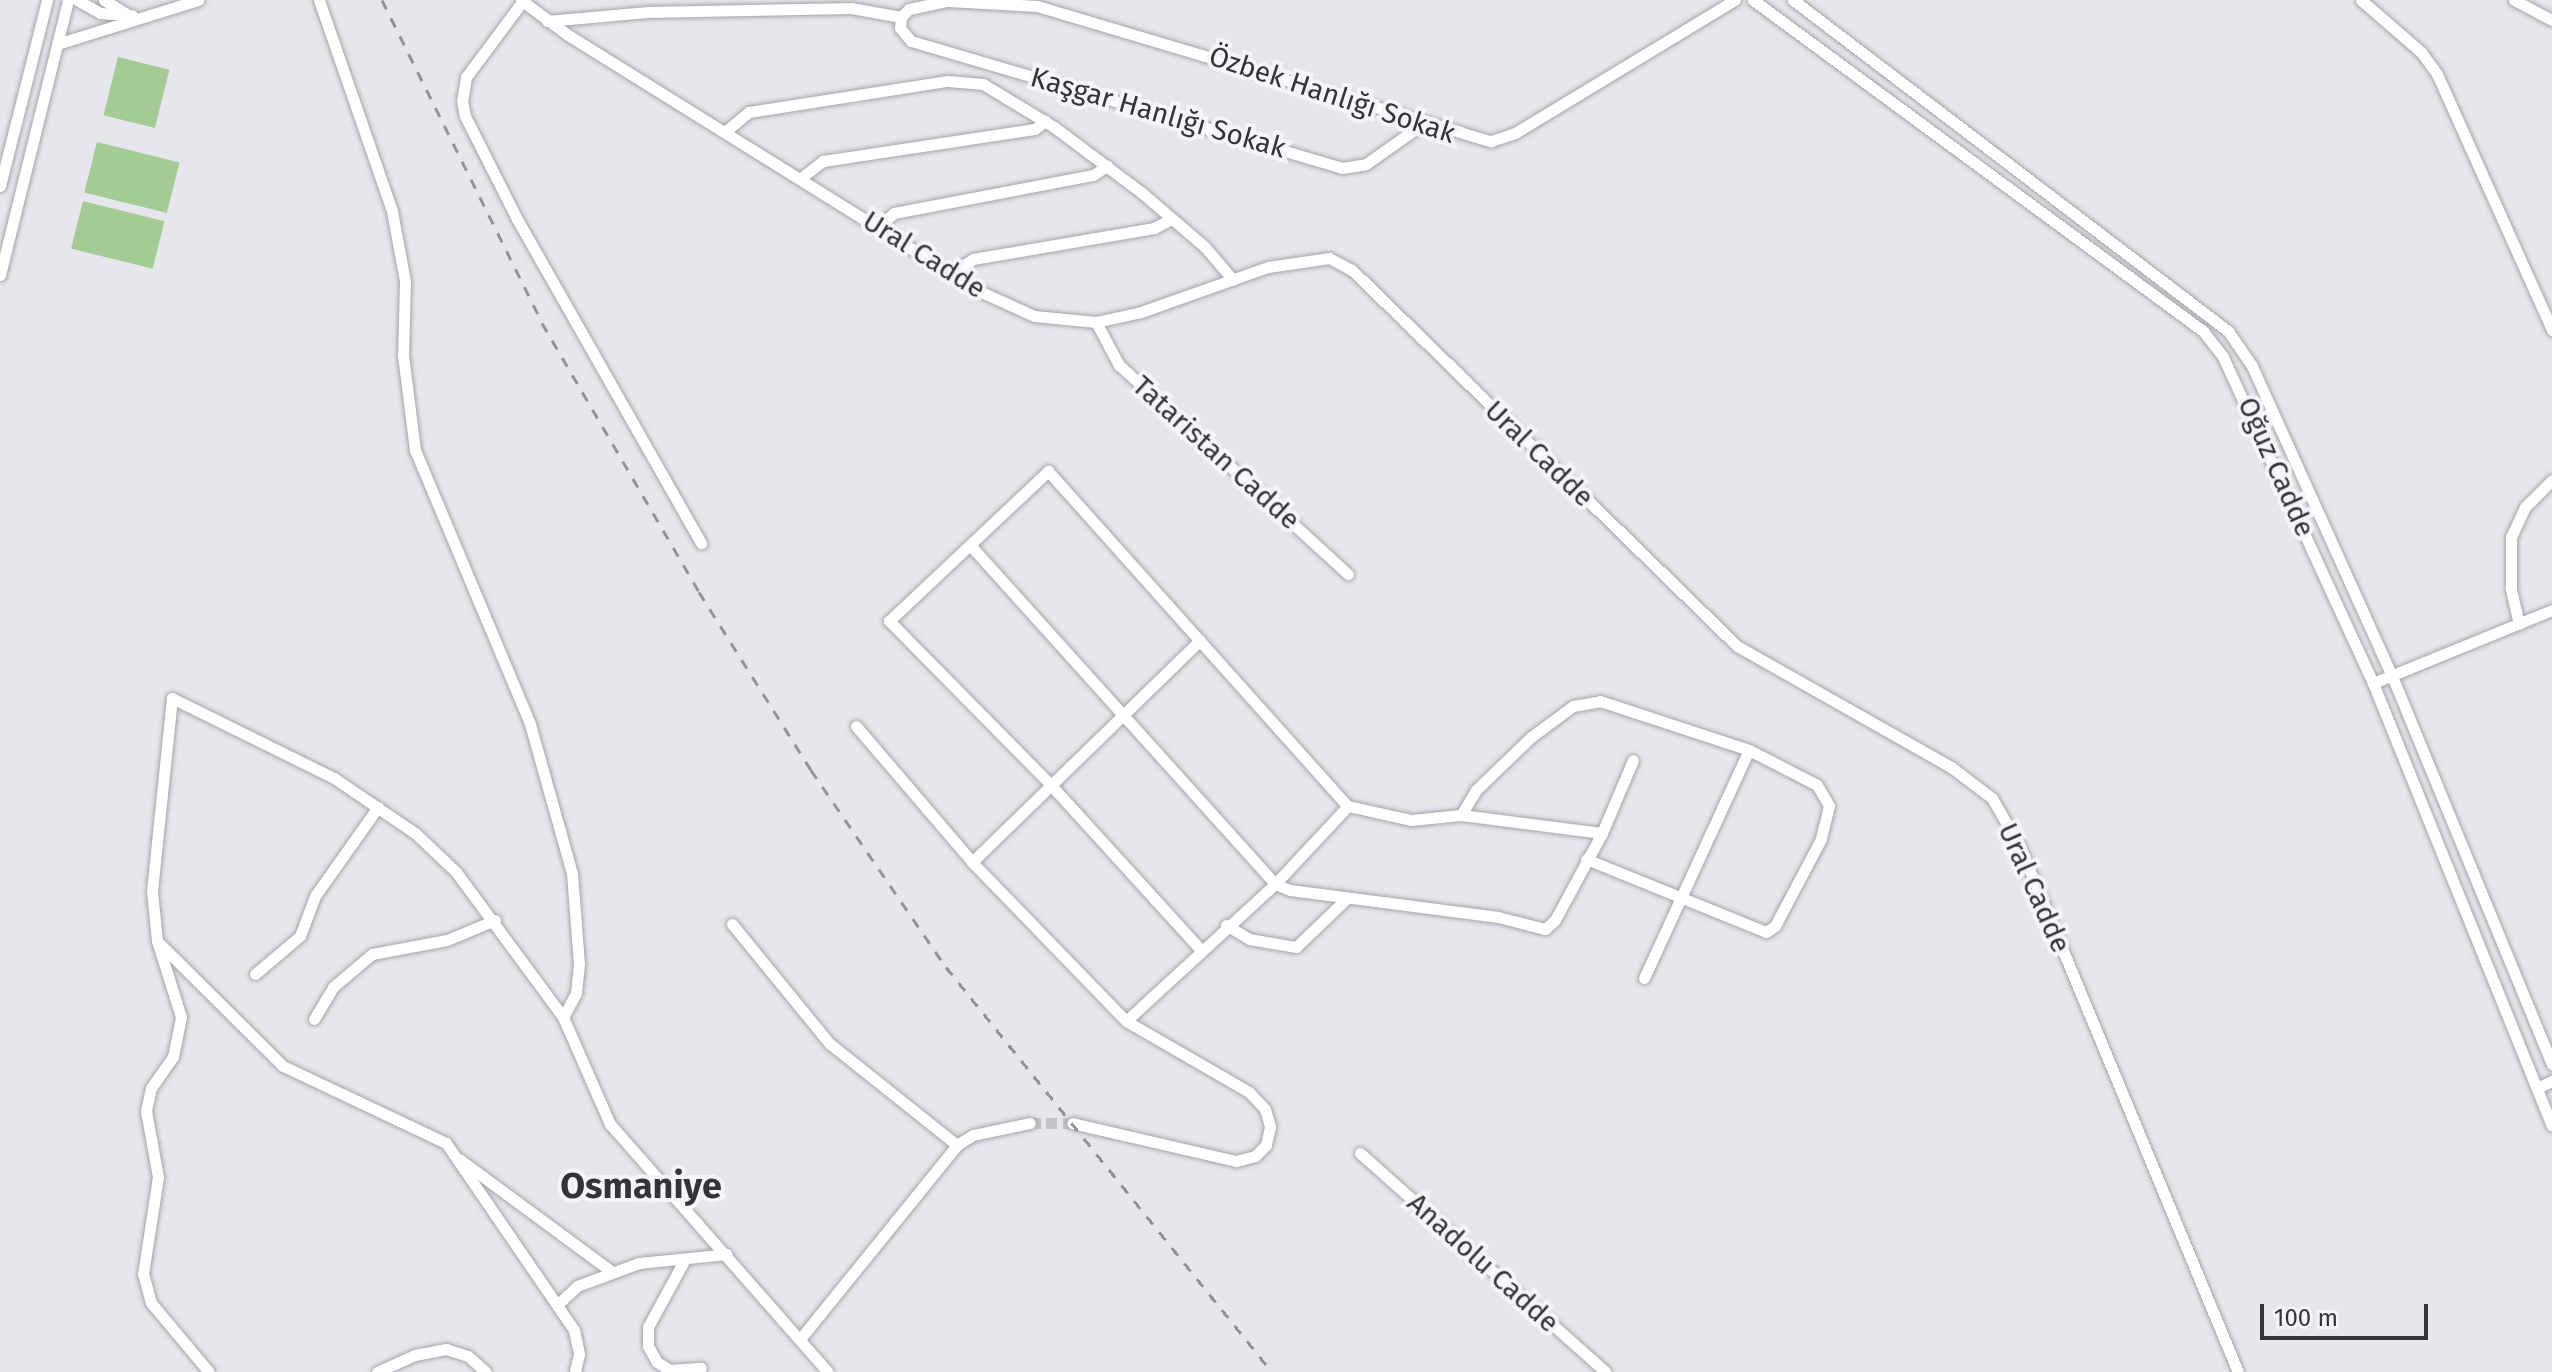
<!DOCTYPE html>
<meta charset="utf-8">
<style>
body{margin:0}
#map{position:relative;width:2552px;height:1372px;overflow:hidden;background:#e7e6ed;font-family:"Fira Sans",sans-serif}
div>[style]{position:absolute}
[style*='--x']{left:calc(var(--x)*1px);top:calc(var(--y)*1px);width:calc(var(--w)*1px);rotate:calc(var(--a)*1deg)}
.green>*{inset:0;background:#a4cb95;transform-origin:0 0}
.minor-tunnel>*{height:11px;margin-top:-5.5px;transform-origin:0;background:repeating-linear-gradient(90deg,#c3c2c8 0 11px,transparent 0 16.5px)}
.roads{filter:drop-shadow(0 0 2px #a4a4a9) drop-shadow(0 0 2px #a4a4a9)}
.minor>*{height:11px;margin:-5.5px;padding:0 5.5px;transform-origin:5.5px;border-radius:5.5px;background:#fff}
.rail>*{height:3px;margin-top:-1.5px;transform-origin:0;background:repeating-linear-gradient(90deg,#939397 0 10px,transparent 0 20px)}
span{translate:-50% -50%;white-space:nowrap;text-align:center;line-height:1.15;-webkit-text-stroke:8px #f4f4fa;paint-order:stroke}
.street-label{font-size:28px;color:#343436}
.district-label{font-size:36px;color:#343436;font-weight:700}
.scale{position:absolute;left:2260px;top:1304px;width:168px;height:36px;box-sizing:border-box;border:4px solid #343436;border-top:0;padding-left:10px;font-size:24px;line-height:28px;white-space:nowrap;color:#343436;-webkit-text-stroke:6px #f4f4fa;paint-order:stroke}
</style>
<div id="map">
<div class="green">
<div style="left:118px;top:57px;width:53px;height:60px;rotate:14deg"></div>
<div style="left:97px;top:142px;width:85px;height:52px;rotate:14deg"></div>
<div style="left:83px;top:201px;width:84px;height:49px;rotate:14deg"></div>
</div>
<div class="minor-tunnel">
<div style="--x:1030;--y:1123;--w:42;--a:0"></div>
</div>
<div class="roads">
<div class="minor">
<div style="--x:77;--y:0;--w:26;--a:29"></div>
<div style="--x:100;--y:13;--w:32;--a:4"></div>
<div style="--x:104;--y:0;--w:26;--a:32"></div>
<div style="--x:319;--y:0;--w:223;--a:70.9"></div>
<div style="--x:392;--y:211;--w:71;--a:79.5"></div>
<div style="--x:405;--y:281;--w:74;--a:91.5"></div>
<div style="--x:403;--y:355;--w:96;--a:82.8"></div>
<div style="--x:415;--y:450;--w:297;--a:67.2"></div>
<div style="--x:530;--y:724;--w:155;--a:74.3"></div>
<div style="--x:572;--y:873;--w:91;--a:85.6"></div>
<div style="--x:579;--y:964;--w:29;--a:96"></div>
<div style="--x:576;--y:993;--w:27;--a:118"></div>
<div style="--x:521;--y:0;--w:59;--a:36.7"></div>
<div style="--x:568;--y:35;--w:484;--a:31.9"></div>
<div style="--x:979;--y:291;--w:60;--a:24.4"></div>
<div style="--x:1034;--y:316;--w:62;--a:5.5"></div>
<div style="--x:1096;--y:322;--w:46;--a:-12.5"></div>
<div style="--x:1141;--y:312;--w:135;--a:-19.5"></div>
<div style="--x:1268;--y:267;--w:62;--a:-8.4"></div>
<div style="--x:1329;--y:258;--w:26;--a:28"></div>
<div style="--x:1352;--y:270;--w:538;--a:44.32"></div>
<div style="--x:1737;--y:646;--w:246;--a:29.5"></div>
<div style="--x:1951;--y:767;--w:51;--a:37.1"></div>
<div style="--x:1992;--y:798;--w:56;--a:60.3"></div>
<div style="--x:2020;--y:847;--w:568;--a:67.45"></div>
<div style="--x:1753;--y:0;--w:559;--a:36.34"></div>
<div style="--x:2203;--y:331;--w:33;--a:52"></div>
<div style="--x:2223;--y:357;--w:359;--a:65.3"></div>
<div style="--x:2373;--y:683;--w:477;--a:68"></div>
<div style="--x:1793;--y:0;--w:547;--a:37.27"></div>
<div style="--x:2228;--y:331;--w:42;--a:55.6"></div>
<div style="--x:2252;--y:366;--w:340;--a:65.7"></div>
<div style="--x:2392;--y:676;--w:420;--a:67.6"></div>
<div style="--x:2361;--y:0;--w:79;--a:40.9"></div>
<div style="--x:2421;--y:52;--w:27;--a:54"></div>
<div style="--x:2437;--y:74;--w:281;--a:65.8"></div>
<div style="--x:2514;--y:0;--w:43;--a:27.8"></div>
<div style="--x:522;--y:2;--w:94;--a:126.7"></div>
<div style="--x:466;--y:77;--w:24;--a:99"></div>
<div style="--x:462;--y:101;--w:15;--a:79"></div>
<div style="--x:465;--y:116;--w:115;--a:63.2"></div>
<div style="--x:517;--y:219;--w:373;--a:60.4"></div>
<div style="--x:901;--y:17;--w:11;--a:-45"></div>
<div style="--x:909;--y:9;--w:40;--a:-12"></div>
<div style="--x:948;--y:1;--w:89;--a:3.2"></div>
<div style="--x:1037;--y:6;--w:474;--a:16.6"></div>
<div style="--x:1491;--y:141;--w:25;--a:-18"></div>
<div style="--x:1515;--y:133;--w:257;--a:-31.2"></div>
<div style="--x:901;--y:17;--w:11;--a:95"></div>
<div style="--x:900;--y:28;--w:17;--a:50"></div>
<div style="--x:911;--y:41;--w:449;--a:16.4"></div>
<div style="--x:1342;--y:168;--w:24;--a:-9"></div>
<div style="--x:1366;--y:164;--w:71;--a:-35.3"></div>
<div style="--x:547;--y:21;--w:101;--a:-5.1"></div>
<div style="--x:648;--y:12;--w:203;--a:-1.1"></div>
<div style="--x:851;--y:8;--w:51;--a:10.2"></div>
<div style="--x:57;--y:44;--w:148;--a:-17.3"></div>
<div style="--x:726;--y:131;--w:30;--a:-40"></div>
<div style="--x:749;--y:112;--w:201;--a:-8.9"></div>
<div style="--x:948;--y:81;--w:35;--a:5"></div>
<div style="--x:983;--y:84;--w:83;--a:31.2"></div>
<div style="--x:1054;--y:127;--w:109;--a:36.8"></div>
<div style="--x:1141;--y:192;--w:84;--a:40.7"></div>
<div style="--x:1205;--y:247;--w:43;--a:49.7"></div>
<div style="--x:801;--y:178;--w:28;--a:-38"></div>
<div style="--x:823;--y:161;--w:214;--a:-8.6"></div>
<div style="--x:1035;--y:129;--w:13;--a:-39"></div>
<div style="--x:0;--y:186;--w:192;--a:-75.8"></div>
<div style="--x:878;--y:227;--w:21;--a:-41"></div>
<div style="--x:894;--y:213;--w:203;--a:-10.8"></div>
<div style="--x:1093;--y:175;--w:17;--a:-33"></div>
<div style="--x:951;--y:273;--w:26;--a:-32"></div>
<div style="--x:973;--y:259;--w:184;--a:-9.7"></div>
<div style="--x:1154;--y:228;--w:20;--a:-27"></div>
<div style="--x:0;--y:275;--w:283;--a:-76.1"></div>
<div style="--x:1096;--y:322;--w:49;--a:61.9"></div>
<div style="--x:1119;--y:365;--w:310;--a:42.4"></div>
<div style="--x:970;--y:545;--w:456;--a:48"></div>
<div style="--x:1275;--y:884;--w:16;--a:22"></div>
<div style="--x:1290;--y:890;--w:210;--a:7.4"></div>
<div style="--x:1498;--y:917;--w:49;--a:14.3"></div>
<div style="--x:1545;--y:929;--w:13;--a:-42"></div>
<div style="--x:1555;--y:920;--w:99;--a:-61.6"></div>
<div style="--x:1602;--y:833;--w:79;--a:-67"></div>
<div style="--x:2519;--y:624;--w:37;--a:-103"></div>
<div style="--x:2511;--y:588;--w:51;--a:-90"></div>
<div style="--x:2511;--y:537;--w:33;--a:-65"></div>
<div style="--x:2525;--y:507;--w:38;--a:-45"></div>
<div style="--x:2373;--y:683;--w:193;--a:-22.2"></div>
<div style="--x:856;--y:726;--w:179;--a:49.5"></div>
<div style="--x:972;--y:862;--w:221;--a:45.9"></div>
<div style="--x:1126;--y:1021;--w:142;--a:30"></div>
<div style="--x:1249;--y:1092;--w:23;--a:47"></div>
<div style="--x:1265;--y:1109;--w:19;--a:74"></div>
<div style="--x:1270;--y:1127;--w:18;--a:103"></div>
<div style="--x:1266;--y:1145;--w:16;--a:135"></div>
<div style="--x:1255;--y:1156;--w:20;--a:165"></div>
<div style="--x:1236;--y:1161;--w:168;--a:-167"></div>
<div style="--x:1461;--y:815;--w:29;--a:-59"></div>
<div style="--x:1476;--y:790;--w:76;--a:-43.9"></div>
<div style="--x:1531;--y:737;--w:52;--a:-36.4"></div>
<div style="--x:1573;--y:706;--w:27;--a:-10"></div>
<div style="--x:1600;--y:701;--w:157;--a:18.2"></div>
<div style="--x:1749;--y:750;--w:76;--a:27.2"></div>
<div style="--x:1817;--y:785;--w:24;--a:60"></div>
<div style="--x:1829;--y:806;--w:34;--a:104"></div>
<div style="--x:1821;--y:839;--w:98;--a:117.9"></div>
<div style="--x:1775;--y:926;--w:11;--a:146"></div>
<div style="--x:1766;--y:932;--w:194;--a:-157.9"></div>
<div style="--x:972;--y:862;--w:318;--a:-44.2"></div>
<div style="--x:732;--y:924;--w:154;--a:50.8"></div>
<div style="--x:829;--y:1043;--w:164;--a:38.6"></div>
<div style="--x:1226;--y:925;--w:27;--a:31"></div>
<div style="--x:1249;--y:939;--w:48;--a:9.7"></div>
<div style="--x:1296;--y:947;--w:68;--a:-43.8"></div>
<div style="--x:160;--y:944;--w:173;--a:44.8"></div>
<div style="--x:283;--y:1066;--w:180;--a:25.3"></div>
<div style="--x:446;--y:1143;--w:227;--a:55.6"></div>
<div style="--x:574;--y:1330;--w:25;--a:78"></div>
<div style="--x:579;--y:1354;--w:18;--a:103"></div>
<div style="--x:1200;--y:949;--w:224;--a:-132.3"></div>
<div style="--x:1049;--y:783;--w:228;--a:-134.6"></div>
<div style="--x:889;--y:621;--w:219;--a:-43.3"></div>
<div style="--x:1048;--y:471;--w:450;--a:48.2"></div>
<div style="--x:1348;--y:806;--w:65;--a:12.5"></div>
<div style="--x:1411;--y:820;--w:50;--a:-5.7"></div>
<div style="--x:1461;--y:815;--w:142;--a:7.3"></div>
<div style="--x:255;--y:974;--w:59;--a:-40.2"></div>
<div style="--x:300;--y:936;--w:43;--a:-69.4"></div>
<div style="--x:315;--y:896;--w:109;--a:-54.7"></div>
<div style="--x:1644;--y:978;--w:251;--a:-65.3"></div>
<div style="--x:314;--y:1019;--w:37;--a:-59"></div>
<div style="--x:333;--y:987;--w:51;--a:-40.2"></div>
<div style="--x:372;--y:954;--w:76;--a:-10.6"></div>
<div style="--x:447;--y:940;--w:52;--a:-22.6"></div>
<div style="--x:1126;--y:1021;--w:202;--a:-42.6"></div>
<div style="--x:1275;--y:884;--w:107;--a:-46.9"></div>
<div style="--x:2537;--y:1088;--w:17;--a:-25"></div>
<div style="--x:1360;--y:1153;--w:329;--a:41.7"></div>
<div style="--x:459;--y:1159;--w:190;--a:36.4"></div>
<div style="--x:685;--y:1259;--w:77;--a:118.6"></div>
<div style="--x:648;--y:1327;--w:19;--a:90"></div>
<div style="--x:648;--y:1346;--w:18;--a:61"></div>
<div style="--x:657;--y:1362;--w:15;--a:32"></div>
<div style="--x:670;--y:1370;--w:31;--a:-4"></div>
<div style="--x:558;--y:1304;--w:26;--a:-43"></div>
<div style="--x:577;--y:1286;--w:66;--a:-20.4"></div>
<div style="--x:639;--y:1263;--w:88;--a:-5.8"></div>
<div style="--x:800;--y:1339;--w:250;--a:-51"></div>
<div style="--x:957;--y:1145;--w:19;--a:-32"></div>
<div style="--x:973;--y:1135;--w:58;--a:-11.9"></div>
<div style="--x:209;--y:1372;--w:90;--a:-130"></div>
<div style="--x:151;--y:1303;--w:30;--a:-105"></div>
<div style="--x:143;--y:1274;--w:98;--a:-81.2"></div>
<div style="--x:158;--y:1177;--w:67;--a:-100.3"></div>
<div style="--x:146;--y:1111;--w:24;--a:-78"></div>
<div style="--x:151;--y:1088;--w:38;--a:-55"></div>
<div style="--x:173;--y:1057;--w:41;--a:-78.7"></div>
<div style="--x:181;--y:1017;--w:80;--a:-107.5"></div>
<div style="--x:157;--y:941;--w:50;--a:-95.7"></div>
<div style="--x:152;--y:891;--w:194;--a:-84.1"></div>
<div style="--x:172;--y:698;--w:181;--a:26.3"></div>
<div style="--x:334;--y:778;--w:98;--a:34.2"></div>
<div style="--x:415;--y:833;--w:57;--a:43.6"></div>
<div style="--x:456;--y:872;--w:180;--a:53.6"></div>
<div style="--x:563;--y:1017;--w:117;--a:66.3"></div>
<div style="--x:610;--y:1124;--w:330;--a:48.7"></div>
<div style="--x:377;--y:1372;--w:42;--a:-24.1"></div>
<div style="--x:415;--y:1355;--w:32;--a:-11"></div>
<div style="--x:446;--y:1349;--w:23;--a:18"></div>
<div style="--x:468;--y:1356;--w:24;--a:42"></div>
</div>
</div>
<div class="rail">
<div style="--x:382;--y:0;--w:360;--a:63.6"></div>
<div style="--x:542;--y:323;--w:311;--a:59.7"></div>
<div style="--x:699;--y:592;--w:210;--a:57.8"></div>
<div style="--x:811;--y:770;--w:239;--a:55.6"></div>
<div style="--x:946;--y:967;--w:520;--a:51.17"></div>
</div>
<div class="street-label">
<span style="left:1332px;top:95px;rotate:18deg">Özbek Hanlığı Sokak</span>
<span style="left:1158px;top:113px;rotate:16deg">Kaşgar Hanlığı Sokak</span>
<span style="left:924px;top:255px;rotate:32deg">Ural Cadde</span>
<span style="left:1216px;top:453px;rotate:42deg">Tataristan Cadde</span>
<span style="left:1539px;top:454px;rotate:44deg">Ural Cadde</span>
<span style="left:2276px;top:467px;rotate:66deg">Oğuz Cadde</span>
<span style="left:2034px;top:888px;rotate:66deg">Ural Cadde</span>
<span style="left:1483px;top:1263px;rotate:42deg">Anadolu Cadde</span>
</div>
<div class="district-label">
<span style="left:641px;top:1187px">Osmaniye</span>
</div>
<div class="scale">100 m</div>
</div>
